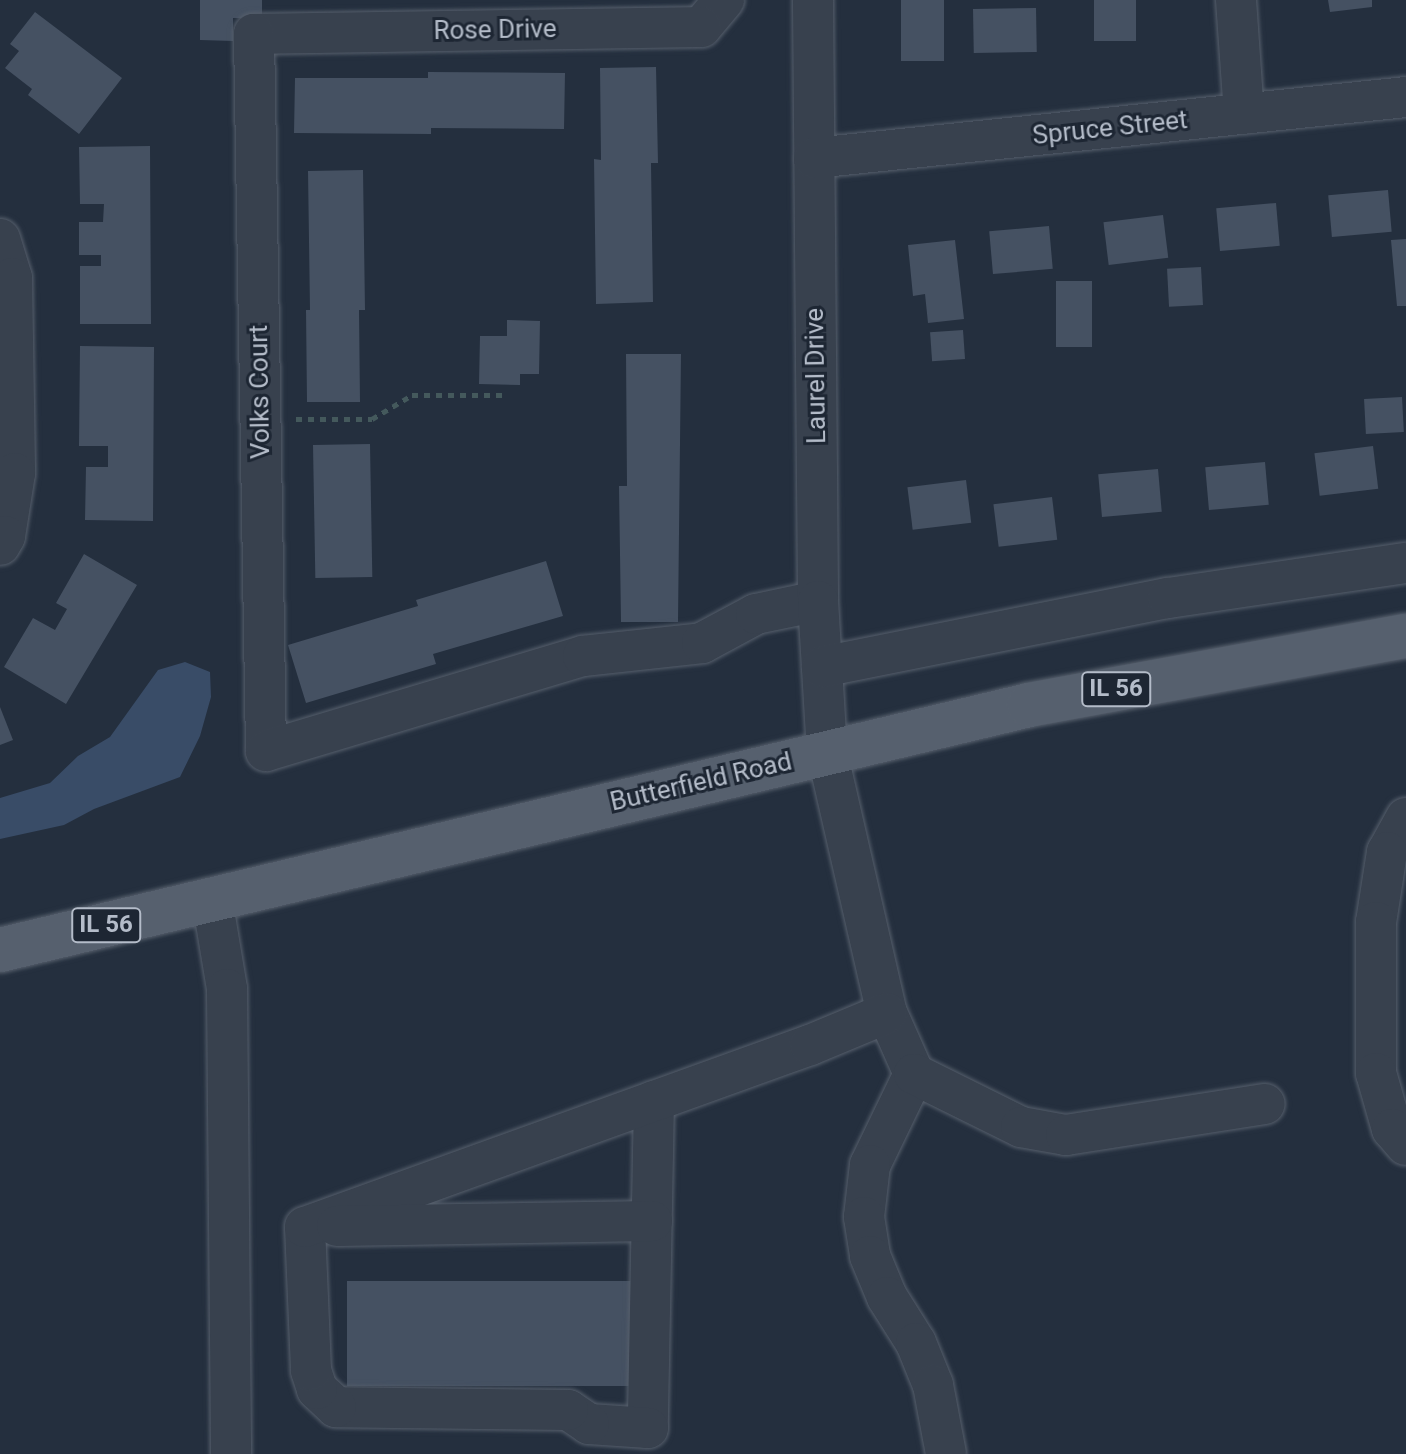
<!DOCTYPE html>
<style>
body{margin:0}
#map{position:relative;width:1406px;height:1454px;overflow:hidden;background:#242f3e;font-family:Roboto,sans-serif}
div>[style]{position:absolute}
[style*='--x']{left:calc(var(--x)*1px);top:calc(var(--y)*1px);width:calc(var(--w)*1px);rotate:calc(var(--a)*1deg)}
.water>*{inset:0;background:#394c67}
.building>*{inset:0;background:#455162;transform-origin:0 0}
.path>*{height:5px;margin-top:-2.5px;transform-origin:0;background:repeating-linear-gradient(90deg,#44595c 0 6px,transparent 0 12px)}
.roads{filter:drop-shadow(0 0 2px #565f6c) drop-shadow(0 0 2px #565f6c)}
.minor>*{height:40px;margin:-20px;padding:0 20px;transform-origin:20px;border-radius:20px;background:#38414e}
.major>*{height:44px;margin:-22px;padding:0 22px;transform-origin:22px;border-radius:22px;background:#56606e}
span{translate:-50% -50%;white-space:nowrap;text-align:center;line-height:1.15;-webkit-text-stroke:6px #1d2633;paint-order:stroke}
.shield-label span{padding:2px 6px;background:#1d2633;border:2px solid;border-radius:6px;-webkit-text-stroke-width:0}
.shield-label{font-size:24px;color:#b4bcc9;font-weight:700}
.street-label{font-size:26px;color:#b4bcc9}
</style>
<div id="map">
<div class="water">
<div style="clip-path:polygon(185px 662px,210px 672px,211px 697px,200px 736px,180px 777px,94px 809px,64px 825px,0 839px,0 798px,50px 783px,78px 756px,110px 737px,158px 670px)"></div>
</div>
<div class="building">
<div style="clip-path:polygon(200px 0,262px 0,262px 19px,233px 18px,233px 41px,200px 40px)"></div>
<div style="left:901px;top:0;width:43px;height:61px"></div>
<div style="left:1094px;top:0;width:42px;height:41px"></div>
<div style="clip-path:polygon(1328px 0,1372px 0,1372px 7px,1330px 12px)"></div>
<div style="left:1036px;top:8px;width:44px;height:63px;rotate:89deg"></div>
<div style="clip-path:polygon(35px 12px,122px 78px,79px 134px,28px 95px,32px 89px,5px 68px,19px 51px,10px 44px)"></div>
<div style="clip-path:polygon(656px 67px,658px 163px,651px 163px,653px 302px,596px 304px,594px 159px,601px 160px,600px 68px)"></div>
<div style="clip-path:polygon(428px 72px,565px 73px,564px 129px,431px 128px,431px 134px,294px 133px,295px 78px,428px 78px)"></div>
<div style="clip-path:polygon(150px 146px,151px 324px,80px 324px,80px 266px,101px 266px,101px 255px,79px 255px,79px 222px,103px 222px,104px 204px,80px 204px,79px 147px)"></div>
<div style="clip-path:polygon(363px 170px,365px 310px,359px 310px,360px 402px,307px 402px,306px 310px,310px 310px,308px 171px)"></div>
<div style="left:1388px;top:190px;width:42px;height:60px;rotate:85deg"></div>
<div style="left:1276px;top:203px;width:43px;height:60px;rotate:85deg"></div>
<div style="left:1163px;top:215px;width:43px;height:60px;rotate:83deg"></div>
<div style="left:1049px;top:226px;width:43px;height:60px;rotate:85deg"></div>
<div style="clip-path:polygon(1406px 239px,1406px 306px,1397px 306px,1391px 240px)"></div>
<div style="clip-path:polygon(955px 240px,964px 319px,928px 323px,925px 294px,913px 296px,908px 245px)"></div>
<div style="left:1201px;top:267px;width:38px;height:34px;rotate:87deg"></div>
<div style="left:1056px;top:281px;width:36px;height:66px"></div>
<div style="clip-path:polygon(507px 320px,540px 321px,539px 374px,520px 374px,520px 385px,479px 384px,480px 336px,507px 336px)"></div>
<div style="left:963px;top:330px;width:29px;height:33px;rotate:86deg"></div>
<div style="clip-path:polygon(80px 346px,154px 347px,153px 521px,85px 520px,86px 467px,108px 467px,108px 446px,79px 446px)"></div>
<div style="clip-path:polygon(626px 354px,681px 354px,678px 622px,621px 622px,619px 486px,627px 486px)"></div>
<div style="left:1402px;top:397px;width:35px;height:38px;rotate:87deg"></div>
<div style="left:370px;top:444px;width:133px;height:57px;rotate:89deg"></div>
<div style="left:1373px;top:446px;width:43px;height:59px;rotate:83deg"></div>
<div style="left:1265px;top:462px;width:43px;height:60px;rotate:85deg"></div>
<div style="left:1158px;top:469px;width:43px;height:60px;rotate:85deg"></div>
<div style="left:966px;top:480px;width:43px;height:59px;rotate:83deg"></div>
<div style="left:1052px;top:497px;width:43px;height:59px;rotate:83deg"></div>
<div style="clip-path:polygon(84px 554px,137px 585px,66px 704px,4px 667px,33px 618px,55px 630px,67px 609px,56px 603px)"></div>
<div style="clip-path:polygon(546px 561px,563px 616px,433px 654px,436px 664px,306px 703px,288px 645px,418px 606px,416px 600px)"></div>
<div style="clip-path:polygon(0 707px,13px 740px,0 745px)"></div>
<div style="left:347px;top:1281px;width:291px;height:105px"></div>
</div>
<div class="path">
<div style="--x:296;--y:419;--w:76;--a:0"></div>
<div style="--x:372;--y:419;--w:47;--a:-31"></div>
<div style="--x:412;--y:395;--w:92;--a:0"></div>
</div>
<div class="roads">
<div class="minor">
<div style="--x:724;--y:0;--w:35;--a:130"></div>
<div style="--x:701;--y:27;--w:447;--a:179.1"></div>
<div style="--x:254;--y:34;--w:717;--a:89.04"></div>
<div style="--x:266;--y:751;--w:331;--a:-16.7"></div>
<div style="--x:583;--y:656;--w:120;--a:-6.2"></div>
<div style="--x:702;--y:643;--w:61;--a:-28.2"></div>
<div style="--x:756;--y:614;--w:63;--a:-11.8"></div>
<div style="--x:813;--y:0;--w:601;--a:89.52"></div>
<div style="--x:818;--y:601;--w:151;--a:86.6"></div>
<div style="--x:827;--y:752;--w:268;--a:77.1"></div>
<div style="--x:887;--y:1013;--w:67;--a:66.1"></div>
<div style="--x:914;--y:1074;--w:101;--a:115.8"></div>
<div style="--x:870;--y:1165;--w:52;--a:96.6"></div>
<div style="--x:864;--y:1217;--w:39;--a:81"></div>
<div style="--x:870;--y:1256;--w:44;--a:67.5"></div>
<div style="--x:887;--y:1297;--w:54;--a:57.8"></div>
<div style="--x:916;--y:1343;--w:45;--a:68"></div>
<div style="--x:933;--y:1385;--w:70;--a:79.3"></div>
<div style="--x:1236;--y:0;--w:114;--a:86"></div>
<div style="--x:814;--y:158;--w:595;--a:-5.88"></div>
<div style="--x:0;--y:239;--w:41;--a:72.9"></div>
<div style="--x:12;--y:278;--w:195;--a:89.1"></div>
<div style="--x:15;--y:473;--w:64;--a:99"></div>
<div style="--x:5;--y:536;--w:10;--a:119"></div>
<div style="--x:822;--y:667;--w:353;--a:-11.3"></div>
<div style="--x:1168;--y:598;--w:241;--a:-8.4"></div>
<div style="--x:1406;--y:818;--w:39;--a:119"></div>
<div style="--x:1387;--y:852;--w:71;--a:98.9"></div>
<div style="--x:1376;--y:922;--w:151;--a:90"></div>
<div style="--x:1376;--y:1073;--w:58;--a:74.1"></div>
<div style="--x:1392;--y:1129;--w:21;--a:49"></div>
<div style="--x:212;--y:899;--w:91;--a:80.5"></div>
<div style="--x:227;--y:989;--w:465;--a:89.5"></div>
<div style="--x:914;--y:1074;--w:119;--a:26.4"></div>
<div style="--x:1021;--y:1127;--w:46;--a:10.1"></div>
<div style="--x:1066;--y:1135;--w:201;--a:-8.9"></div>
<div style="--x:654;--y:1101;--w:327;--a:91.1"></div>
<div style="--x:648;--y:1428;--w:59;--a:-176.1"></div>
<div style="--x:589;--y:1424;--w:25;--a:-146"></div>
<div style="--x:568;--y:1410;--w:232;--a:-179.3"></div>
<div style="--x:336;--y:1407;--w:26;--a:-137"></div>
<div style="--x:317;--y:1389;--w:20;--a:-108"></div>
<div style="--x:311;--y:1370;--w:143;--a:-92.4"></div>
<div style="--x:305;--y:1227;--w:537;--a:-19.82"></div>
<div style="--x:810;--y:1045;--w:83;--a:-22.6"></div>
<div style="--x:337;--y:1226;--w:315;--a:-0.9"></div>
</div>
<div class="major">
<div style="--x:0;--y:950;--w:1058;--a:-13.39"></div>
<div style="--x:1029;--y:705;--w:383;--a:-10.4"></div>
</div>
</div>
<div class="shield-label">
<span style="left:1116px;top:689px">IL 56</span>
<span style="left:106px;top:925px">IL 56</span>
</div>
<div class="street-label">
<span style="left:495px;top:30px;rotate:-1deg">Rose Drive</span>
<span style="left:1110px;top:128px;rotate:-6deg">Spruce Street</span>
<span style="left:816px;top:376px;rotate:-91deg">Laurel Drive</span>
<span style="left:260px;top:392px;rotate:-91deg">Volks Court</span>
<span style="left:701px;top:782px;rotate:-13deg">Butterfield Road</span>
</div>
</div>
